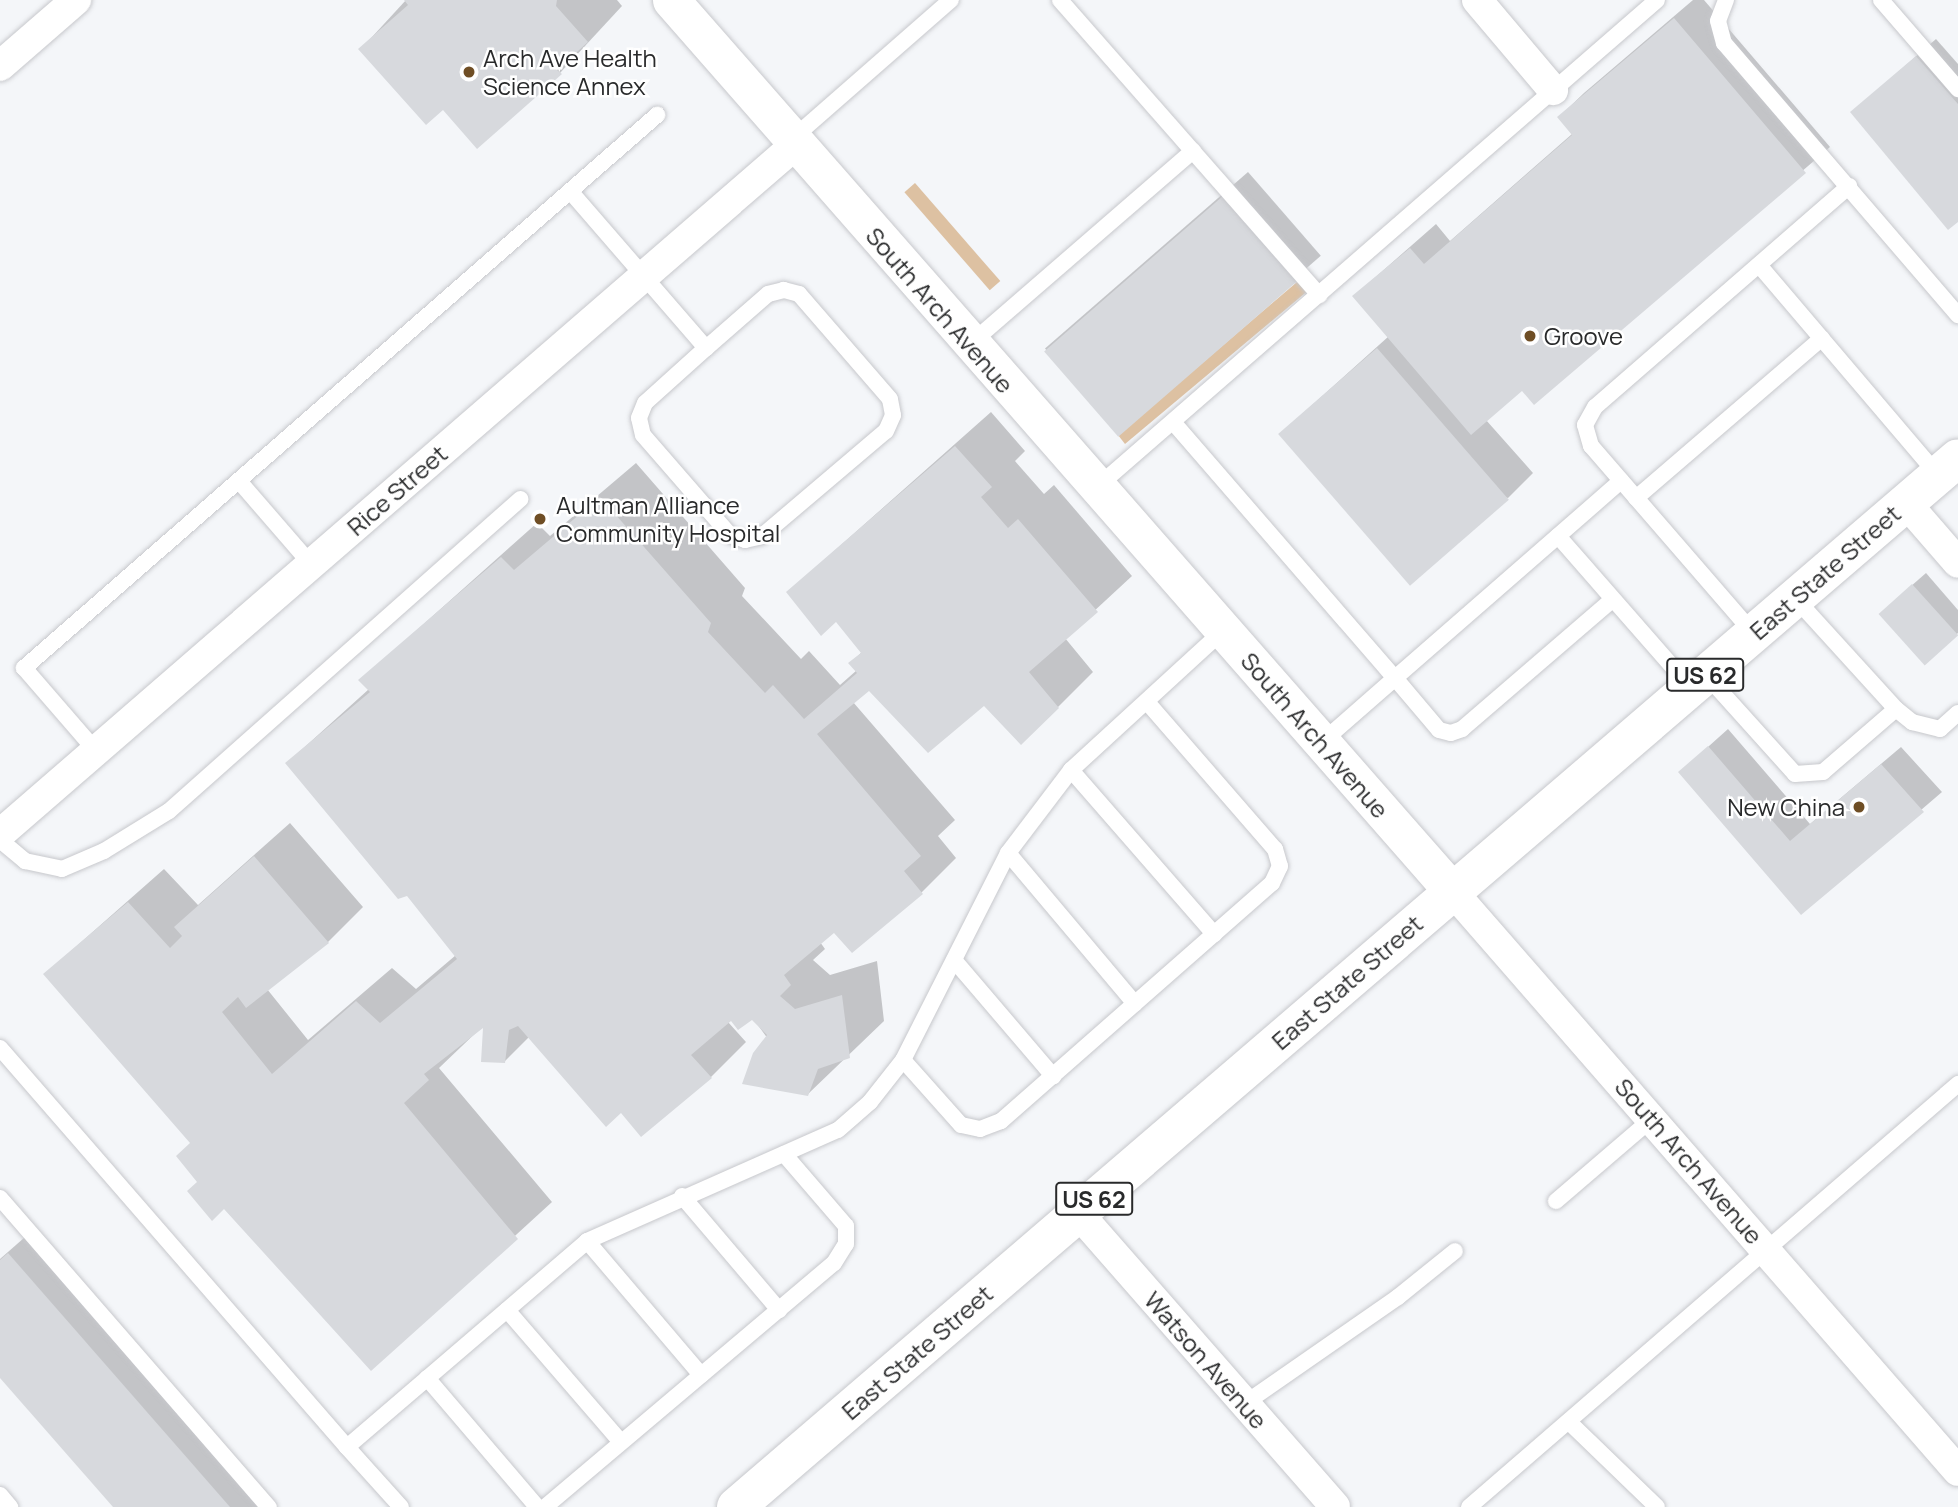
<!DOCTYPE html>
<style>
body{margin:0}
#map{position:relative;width:1958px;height:1507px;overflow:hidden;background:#f4f6f9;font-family:Manrope,sans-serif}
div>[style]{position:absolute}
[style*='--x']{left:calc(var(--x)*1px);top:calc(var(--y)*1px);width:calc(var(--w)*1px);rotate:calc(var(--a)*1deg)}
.green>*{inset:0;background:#ddc1a2;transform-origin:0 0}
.shadow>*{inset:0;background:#0003;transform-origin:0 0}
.building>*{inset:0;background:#d7d9dd;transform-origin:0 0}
.roads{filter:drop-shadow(0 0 2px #c7c8cc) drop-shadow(0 0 2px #c7c8cc)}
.service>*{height:16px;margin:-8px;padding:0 8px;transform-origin:8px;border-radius:8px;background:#fff}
.minor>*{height:30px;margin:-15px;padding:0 15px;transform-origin:15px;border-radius:15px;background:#fff}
.tertiary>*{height:37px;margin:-18.5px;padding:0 18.5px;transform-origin:18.5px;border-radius:18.5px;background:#fff}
.trunk>*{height:38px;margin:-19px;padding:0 19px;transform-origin:19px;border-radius:19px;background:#fff}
.dots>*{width:19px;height:19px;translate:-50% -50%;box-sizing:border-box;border:4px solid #fff;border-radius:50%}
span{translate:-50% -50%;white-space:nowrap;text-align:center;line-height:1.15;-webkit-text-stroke:5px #fff;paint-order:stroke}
.shield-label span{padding:2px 5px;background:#fff;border:2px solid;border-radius:5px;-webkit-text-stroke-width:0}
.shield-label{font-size:23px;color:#292a2b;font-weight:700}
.poi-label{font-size:24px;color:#292a2b}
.left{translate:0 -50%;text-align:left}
.right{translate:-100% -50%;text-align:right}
.street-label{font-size:24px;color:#292a2b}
</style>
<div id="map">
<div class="green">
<div style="left:915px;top:183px;width:130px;height:14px;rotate:49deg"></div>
<div style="clip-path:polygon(1297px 282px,1310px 289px,1125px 444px,1118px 435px)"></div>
</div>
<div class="shadow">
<div style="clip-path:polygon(406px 0,617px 0,622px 6px,560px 73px,443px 108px,361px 49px)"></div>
<div style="clip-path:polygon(1693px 0,1704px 0,1830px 147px,1534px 403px,1522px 389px,1486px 420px,1533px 473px,1508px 498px,1280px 434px,1389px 336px,1354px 296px,1436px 224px,1450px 241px,1572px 134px,1559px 117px,1584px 93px)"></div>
<div style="clip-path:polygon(1936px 39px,1958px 64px,1958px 220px,1852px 112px)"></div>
<div style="left:1248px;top:172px;width:111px;height:269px;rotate:49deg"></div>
<div style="clip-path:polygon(991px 412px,1025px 451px,1015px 461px,1044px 494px,1054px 485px,1132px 576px,1065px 638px,1093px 672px,1058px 707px,869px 689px,853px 702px,955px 820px,938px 836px,956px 858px,921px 893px,834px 930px,820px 942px,825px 949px,813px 960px,830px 975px,877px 961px,884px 1021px,808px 1094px,752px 1017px,731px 1019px,728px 1022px,746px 1042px,711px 1077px,621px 1110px,529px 1037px,505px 1061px,485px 1024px,439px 1068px,552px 1202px,371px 1368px,199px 1181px,192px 1143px,45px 974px,164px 869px,198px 905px,290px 823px,363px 907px,328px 942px,267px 989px,308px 1040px,392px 968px,416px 989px,456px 955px,407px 894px,287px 763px,369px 689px,361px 680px,537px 523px,550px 536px,636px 463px,745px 588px,742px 596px,801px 659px,809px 651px,840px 685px,857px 670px,850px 663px,862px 652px,836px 619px,788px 592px)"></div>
<div style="clip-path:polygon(1926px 573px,1958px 610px,1958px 633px,1925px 662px,1894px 601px)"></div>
<div style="clip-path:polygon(1728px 729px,1810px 824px,1901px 747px,1942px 792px,1801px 913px,1680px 772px)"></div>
<div style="clip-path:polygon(33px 1230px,277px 1507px,116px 1507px,0 1375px,0 1259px)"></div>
</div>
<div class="building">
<div style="clip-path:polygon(404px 0,557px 0,556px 6px,588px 42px,557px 70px,562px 74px,477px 149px,443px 110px,426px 125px,358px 49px,408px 5px)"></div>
<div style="clip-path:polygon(1674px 18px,1806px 173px,1534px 405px,1522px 391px,1471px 435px,1352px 296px,1410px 248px,1424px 264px,1572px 135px,1557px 117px)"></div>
<div style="clip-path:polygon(1916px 56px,1958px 104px,1958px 222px,1948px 230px,1850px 112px)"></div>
<div style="left:1223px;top:196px;width:113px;height:237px;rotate:49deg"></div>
<div style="left:1377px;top:348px;width:201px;height:131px;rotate:49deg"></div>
<div style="clip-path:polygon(955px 446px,992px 487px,981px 497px,1008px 528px,1018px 519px,1098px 612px,1029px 672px,1059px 708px,1021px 745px,984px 706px,928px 753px,869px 691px,817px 734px,921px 856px,904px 871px,923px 894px,852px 953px,834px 933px,784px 975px,791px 985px,780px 996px,795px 1009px,842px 995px,850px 1058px,818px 1069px,808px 1096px,742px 1084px,753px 1053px,767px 1035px,752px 1020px,738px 1030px,731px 1021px,691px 1055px,712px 1078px,641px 1137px,621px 1113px,606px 1127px,518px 1026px,509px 1030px,505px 1063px,481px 1062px,483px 1028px,424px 1074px,429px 1080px,404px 1103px,518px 1239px,371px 1371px,224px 1209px,212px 1221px,187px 1191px,197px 1182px,176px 1156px,190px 1143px,43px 974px,128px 902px,170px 948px,182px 936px,174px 927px,254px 856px,329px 943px,246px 1008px,238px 997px,222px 1012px,272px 1074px,356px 1001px,380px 1023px,457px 959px,407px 896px,398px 899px,285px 763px,370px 692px,358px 680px,501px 557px,514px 570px,600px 497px,711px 623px,708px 632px,765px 693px,773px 685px,804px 719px,857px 673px,848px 663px,861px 653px,836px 622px,821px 636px,786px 592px)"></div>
<div style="left:1912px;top:584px;width:69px;height:45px;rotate:48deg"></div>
<div style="clip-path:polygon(1708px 746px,1790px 841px,1881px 764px,1924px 812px,1801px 915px,1678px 772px)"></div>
<div style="clip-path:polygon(8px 1253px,230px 1507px,113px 1507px,0 1378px,0 1260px)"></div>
</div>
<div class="roads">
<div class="service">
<div style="--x:1060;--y:0;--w:393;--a:48.7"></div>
<div style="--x:1726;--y:0;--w:22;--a:111"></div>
<div style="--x:1718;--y:21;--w:23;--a:75"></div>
<div style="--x:1724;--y:43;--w:359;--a:49.3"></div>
<div style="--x:1881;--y:0;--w:118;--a:49.1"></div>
<div style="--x:792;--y:139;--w:211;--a:-41.2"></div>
<div style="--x:570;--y:191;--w:208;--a:49.1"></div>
<div style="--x:706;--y:348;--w:82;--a:138"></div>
<div style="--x:645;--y:403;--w:16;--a:112"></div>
<div style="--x:639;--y:418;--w:17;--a:77"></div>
<div style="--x:643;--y:435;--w:133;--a:49"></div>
<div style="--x:730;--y:535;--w:16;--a:18"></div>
<div style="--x:745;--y:540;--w:17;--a:-13"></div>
<div style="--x:762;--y:536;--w:162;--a:-40.3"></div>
<div style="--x:886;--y:431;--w:17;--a:-66"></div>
<div style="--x:893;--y:415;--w:16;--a:-101"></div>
<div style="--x:890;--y:399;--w:139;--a:-130.9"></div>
<div style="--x:799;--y:294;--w:16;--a:-165"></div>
<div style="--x:784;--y:290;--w:16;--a:166"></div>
<div style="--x:768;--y:294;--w:82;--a:138.9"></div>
<div style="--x:1759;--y:265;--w:276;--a:49.6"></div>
<div style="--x:970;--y:344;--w:295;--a:-40.9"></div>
<div style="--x:1173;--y:422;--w:339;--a:49.1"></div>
<div style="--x:1395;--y:678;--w:300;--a:-41.1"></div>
<div style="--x:239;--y:481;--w:110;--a:49.1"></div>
<div style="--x:1097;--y:487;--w:742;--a:-41.01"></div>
<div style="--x:1636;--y:498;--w:245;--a:-40.7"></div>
<div style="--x:1558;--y:536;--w:202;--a:48.8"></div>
<div style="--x:1795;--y:598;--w:150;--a:47.7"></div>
<div style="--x:1754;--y:634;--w:249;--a:-130.9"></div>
<div style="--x:1591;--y:446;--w:22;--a:-106"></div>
<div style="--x:1585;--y:425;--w:21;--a:-61"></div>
<div style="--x:1595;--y:407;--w:337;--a:-41"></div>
<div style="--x:1706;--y:675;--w:133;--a:48"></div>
<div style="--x:1795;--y:774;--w:28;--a:-4"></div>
<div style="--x:1823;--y:772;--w:96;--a:-40.8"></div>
<div style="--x:1896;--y:709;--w:21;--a:39"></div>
<div style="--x:1912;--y:722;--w:29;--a:14"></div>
<div style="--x:1940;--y:729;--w:24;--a:-42"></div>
<div style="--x:1147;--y:702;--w:195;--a:49"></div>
<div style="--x:1275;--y:849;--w:18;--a:74"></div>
<div style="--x:1280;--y:866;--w:19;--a:115"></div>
<div style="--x:1272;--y:883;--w:361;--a:138.7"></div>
<div style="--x:1001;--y:1121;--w:22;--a:159"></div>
<div style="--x:980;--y:1129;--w:19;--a:-168"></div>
<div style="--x:961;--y:1125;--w:87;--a:-131.7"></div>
<div style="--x:903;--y:1060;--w:232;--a:-63.1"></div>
<div style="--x:1008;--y:853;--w:104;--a:-52.8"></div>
<div style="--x:1071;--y:770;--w:207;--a:-42.5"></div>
<div style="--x:1322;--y:742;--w:97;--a:-41.2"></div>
<div style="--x:1395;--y:678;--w:68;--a:49.8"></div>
<div style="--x:1439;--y:730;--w:12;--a:14"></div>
<div style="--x:1451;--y:733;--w:12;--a:-20"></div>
<div style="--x:1462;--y:729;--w:198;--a:-40.7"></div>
<div style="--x:96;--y:751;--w:110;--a:-130.9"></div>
<div style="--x:24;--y:668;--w:841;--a:-41.14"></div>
<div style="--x:1071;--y:770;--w:218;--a:48.9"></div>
<div style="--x:0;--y:840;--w:33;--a:40"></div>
<div style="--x:25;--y:861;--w:38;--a:12"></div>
<div style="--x:62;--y:869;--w:46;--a:-23.2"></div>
<div style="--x:104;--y:851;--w:76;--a:-31.6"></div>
<div style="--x:169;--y:811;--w:470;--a:-41.6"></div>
<div style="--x:1008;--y:853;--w:197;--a:49.9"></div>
<div style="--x:954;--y:960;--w:153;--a:49.5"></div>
<div style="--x:0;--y:1048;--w:529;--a:48.99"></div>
<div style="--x:682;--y:1196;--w:150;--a:49.6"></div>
<div style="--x:0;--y:1198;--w:410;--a:49"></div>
<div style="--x:1556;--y:1201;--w:128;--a:-40.6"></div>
<div style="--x:587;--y:1241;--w:176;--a:49.6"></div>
<div style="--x:507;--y:1310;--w:174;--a:49.2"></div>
<div style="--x:427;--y:1378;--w:170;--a:49.5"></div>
<div style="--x:1244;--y:1404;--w:188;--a:-34.8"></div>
<div style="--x:1398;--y:1297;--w:73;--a:-38.9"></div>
<div style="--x:1569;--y:1422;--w:122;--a:44"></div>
<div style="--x:0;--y:1495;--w:16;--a:50"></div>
<div style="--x:401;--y:1507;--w:81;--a:-132"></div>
<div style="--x:347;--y:1447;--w:316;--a:-40.6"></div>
<div style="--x:587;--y:1241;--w:274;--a:-23.9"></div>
<div style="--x:838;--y:1130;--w:43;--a:-41.2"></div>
<div style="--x:870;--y:1102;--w:53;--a:-51.8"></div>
<div style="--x:545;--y:1507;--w:378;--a:-40.2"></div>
<div style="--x:834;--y:1263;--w:22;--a:-58"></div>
<div style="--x:846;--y:1244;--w:18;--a:-90"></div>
<div style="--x:846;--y:1226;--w:95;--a:-130.7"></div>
<div style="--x:1469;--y:1507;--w:647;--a:-40.86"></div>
</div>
<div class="minor">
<div style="--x:1477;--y:0;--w:118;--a:49.8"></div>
<div style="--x:0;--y:66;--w:101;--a:-41"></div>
<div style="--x:1906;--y:503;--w:79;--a:49.1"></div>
<div style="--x:0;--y:834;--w:1052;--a:-40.91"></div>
<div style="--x:1453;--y:892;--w:768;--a:48.91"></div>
<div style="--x:1078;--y:1213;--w:390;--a:48.8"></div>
</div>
<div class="tertiary">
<div style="--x:671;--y:0;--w:1186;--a:48.76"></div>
</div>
<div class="trunk">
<div style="--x:736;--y:1507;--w:1610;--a:-40.64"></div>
</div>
</div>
<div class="dots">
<div style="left:469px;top:72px;background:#6f4e25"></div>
<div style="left:1530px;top:336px;background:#6f4e25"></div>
<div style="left:540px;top:519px;background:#6f4e25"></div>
<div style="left:1859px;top:807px;background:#6f4e25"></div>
</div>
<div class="shield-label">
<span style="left:1705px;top:675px">US 62</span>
<span style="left:1094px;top:1199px">US 62</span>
</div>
<div class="poi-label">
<span class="left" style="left:483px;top:72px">Arch Ave Health<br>Science Annex</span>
<span class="left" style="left:1544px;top:336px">Groove</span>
<span class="left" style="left:556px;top:519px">Aultman Alliance<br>Community Hospital</span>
<span class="right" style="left:1845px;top:807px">New China</span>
</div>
<div class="street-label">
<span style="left:940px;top:310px;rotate:49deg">South Arch Avenue</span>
<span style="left:397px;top:490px;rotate:-41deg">Rice Street</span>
<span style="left:1825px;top:572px;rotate:-41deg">East State Street</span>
<span style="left:1315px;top:735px;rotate:49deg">South Arch Avenue</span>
<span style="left:1347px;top:982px;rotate:-41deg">East State Street</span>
<span style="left:1689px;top:1161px;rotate:49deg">South Arch Avenue</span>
<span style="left:917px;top:1352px;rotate:-41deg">East State Street</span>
<span style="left:1206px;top:1360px;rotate:49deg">Watson Avenue</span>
</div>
</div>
